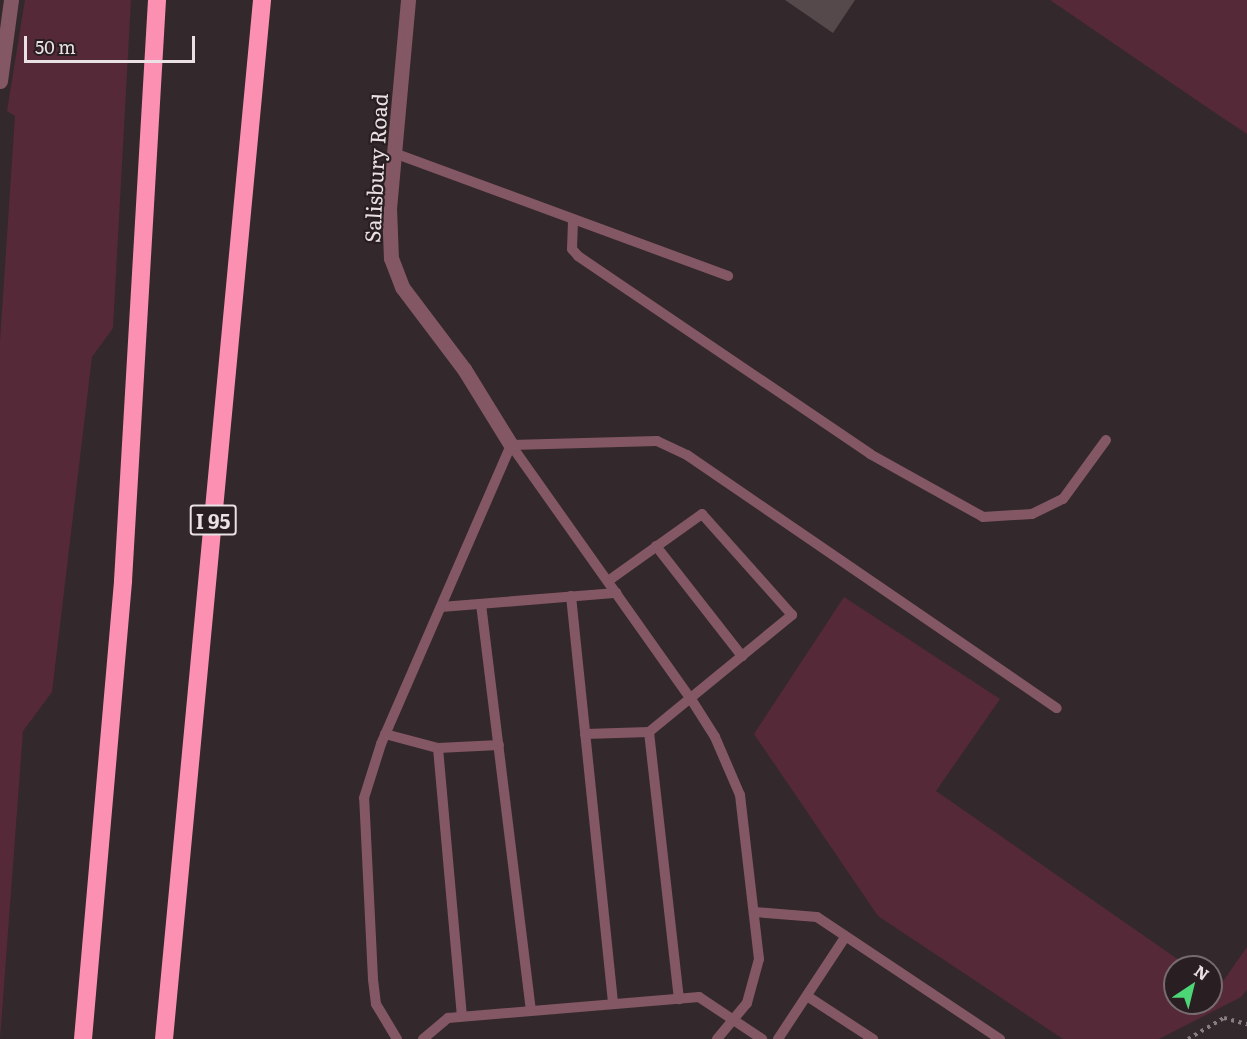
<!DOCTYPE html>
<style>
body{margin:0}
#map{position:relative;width:1247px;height:1039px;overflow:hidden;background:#33282b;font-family:Literata,serif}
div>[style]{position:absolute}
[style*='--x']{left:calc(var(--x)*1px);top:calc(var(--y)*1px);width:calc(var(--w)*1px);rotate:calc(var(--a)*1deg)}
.green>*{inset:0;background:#562938}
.building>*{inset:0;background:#55494c}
.path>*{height:4px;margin-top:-2px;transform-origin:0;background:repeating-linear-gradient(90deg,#887e81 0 3px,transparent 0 7.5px)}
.lane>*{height:10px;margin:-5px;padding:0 5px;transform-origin:5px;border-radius:5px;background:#835764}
.street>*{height:15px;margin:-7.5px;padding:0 7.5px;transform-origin:7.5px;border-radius:7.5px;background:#835764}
.highway>*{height:18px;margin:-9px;padding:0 9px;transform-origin:9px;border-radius:9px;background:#fb90b3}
span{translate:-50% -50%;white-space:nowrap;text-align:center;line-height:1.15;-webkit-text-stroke:4.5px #291e21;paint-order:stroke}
.shield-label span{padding:2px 4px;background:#291e21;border:2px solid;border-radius:4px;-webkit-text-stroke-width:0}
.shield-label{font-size:20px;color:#e9e1e3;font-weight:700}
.street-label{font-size:21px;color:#e9e1e3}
.north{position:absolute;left:1163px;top:955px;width:60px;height:60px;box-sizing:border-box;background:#291e21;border:2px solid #766c6f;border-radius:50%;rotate:35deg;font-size:16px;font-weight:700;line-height:24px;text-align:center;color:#e9e1e3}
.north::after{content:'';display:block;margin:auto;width:21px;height:27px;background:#4dd676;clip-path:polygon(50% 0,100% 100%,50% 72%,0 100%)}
.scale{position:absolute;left:24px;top:36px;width:171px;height:27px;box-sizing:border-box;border:3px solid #e9e1e3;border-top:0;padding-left:8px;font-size:18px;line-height:21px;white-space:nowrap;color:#e9e1e3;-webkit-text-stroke:4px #291e21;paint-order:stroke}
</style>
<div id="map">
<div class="green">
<div style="clip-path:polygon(25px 0,131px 0,113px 328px,92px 357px,52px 692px,23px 731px,0 1039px,0 341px,15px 116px,7px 111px)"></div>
<div style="clip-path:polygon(1050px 0,1247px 0,1247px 134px,1208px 108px)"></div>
<div style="clip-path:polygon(844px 597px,1000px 699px,936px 791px,1189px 967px,1175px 967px,1175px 1003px,1211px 1003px,1211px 982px,1219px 987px,1247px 947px,1247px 990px,1241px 997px,1159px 1039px,1063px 1039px,878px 916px,754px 734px)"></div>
</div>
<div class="building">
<div style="clip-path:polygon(785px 0,855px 0,833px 33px)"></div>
</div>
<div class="path">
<div style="--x:1188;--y:1039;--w:42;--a:-30.3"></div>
<div style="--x:1224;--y:1018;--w:24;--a:15"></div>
</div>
<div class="lane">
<div style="--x:394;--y:153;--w:356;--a:20.2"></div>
<div style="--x:573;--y:221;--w:28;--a:92"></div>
<div style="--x:572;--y:249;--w:9;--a:49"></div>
<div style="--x:578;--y:256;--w:353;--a:34.1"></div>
<div style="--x:870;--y:454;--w:129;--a:29.1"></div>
<div style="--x:983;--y:517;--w:49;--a:-3.5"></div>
<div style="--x:1032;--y:514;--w:34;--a:-26"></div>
<div style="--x:1063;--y:499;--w:73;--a:-53.9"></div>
<div style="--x:511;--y:445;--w:311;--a:54.7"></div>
<div style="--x:691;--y:699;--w:45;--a:57.7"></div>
<div style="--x:715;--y:737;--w:63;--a:66.7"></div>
<div style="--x:740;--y:795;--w:165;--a:83.4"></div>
<div style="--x:759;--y:959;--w:46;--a:105.3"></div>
<div style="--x:747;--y:1003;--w:47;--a:129.8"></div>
<div style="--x:511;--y:445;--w:146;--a:-1.6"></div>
<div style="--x:657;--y:441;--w:33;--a:25"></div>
<div style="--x:687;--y:455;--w:448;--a:34.4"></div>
<div style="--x:656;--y:546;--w:140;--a:52"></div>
<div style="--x:571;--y:596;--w:410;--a:84.1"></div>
<div style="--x:481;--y:604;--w:410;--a:83"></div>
<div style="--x:441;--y:607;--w:176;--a:-4.6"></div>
<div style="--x:649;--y:732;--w:269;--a:83.6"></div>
<div style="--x:385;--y:734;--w:55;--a:14.8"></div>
<div style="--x:438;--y:748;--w:61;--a:-2.8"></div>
<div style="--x:585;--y:734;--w:64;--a:-1.8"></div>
<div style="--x:649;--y:732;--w:185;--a:-39.3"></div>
<div style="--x:792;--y:615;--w:135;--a:-131.7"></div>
<div style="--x:702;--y:514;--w:115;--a:144.5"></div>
<div style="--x:438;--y:748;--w:269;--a:84.9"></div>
<div style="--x:754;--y:912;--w:63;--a:4.5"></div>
<div style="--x:817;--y:917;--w:220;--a:33.7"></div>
<div style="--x:807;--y:996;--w:79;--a:33.1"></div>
<div style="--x:397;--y:1039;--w:41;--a:-121"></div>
<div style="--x:376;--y:1004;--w:25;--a:-97"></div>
<div style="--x:373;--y:979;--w:181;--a:-92.8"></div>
<div style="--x:364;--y:798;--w:57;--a:-72.5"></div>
<div style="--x:381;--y:744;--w:326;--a:-66.5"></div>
<div style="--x:423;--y:1039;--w:33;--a:-40"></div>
<div style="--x:448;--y:1018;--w:252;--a:-4.8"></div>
<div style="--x:699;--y:997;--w:76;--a:33.7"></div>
<div style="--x:778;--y:1039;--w:123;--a:-56.6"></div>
</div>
<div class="street">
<div style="--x:408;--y:0;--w:208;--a:95.2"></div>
<div style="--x:389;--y:207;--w:51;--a:87.8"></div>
<div style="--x:391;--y:258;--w:31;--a:69"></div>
<div style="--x:402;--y:287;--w:103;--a:52.9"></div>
<div style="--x:464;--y:369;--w:89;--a:58.3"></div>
<div style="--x:0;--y:81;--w:82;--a:-82.3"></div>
</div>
<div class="highway">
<div style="--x:83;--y:1039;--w:460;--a:-85"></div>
<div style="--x:123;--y:581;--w:582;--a:-86.65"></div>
<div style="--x:164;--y:1039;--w:1044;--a:-84.61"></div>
</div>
<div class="shield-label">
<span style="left:213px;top:520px">I 95</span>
</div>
<div class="street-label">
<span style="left:375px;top:168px;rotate:-87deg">Salisbury Road</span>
</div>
<div class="north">N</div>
<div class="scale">50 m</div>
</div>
